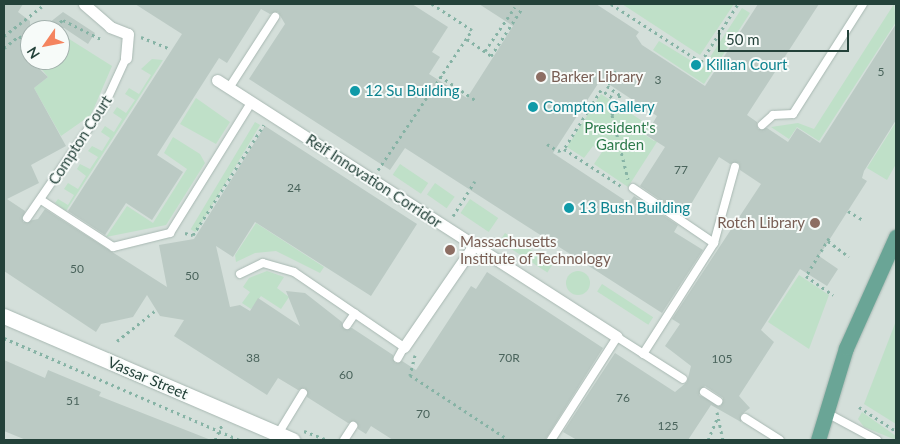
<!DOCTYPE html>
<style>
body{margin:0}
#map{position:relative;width:900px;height:444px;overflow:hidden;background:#e6efeb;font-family:Lato,sans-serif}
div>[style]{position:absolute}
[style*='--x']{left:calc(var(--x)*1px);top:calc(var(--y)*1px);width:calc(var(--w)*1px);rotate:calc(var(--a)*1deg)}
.built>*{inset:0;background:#d4dfda}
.green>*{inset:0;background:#bfe0c8;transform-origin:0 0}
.round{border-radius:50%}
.building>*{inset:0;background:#bbcac4}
.path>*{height:3px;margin-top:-1.5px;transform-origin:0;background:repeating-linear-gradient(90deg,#86b3a5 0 2.5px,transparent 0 6.5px)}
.roads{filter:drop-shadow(0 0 1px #a8b8b2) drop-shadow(0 0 1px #a8b8b2)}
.service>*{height:8px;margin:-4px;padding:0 4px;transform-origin:4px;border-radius:4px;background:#fff}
.pedestrian>*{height:11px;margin:-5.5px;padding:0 5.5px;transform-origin:5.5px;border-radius:5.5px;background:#fff}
.secondary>*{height:15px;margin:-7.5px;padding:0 7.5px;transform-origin:7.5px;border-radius:7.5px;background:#fff}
.primary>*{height:15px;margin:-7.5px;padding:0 7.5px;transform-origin:7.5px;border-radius:7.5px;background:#6aa596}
.dots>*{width:14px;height:14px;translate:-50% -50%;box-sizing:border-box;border:2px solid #f7fbf9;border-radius:50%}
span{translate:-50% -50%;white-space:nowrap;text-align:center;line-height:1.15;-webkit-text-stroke:4px #f7fbf9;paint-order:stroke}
.number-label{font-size:12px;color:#4a645c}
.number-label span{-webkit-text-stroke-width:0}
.culture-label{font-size:15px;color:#0d838f}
.left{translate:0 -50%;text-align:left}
.education-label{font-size:15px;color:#785e54}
.right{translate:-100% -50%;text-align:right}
.park-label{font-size:15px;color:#2d7a4b}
.street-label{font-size:15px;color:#24423a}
.frame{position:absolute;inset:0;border:5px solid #24423a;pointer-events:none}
.north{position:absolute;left:20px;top:20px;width:50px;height:50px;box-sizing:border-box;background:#f7fbf9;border:1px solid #a3b1ad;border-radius:50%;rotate:237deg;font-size:14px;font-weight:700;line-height:20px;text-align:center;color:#24423a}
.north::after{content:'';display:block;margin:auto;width:18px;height:22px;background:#f4845f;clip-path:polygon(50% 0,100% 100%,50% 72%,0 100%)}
.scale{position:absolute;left:718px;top:30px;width:131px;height:22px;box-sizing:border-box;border:2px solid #24423a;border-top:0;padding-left:6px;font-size:15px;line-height:18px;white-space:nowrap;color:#24423a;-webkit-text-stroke:4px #f7fbf9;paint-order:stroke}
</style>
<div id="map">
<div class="built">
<div style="clip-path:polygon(evenodd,4px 4px,896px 4px,896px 440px,4px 440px,4px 4px,30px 30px,60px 30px,60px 60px,30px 60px,30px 30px)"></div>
</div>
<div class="green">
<div style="clip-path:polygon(622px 4px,734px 4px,700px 55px)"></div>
<div style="clip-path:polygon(894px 4px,896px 22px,819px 141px,797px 127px,789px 139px,771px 127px,798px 123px,814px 129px)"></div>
<div style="clip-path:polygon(742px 8px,750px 13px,704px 84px,653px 50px,659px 41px,703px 68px)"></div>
<div style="clip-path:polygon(66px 37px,112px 66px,91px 115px,61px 136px,34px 88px,48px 77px,35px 61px,60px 60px,60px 42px)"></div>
<div style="clip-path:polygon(152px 59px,163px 60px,66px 211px,55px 203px,58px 199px,68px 205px,74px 195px,64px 189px,68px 183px,78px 189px,86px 176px,77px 169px,80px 164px,90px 169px,98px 157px,88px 151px,92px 146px,102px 151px,110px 138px,101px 132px,105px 126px,114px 132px,122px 119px,113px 113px,117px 107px,126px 113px,135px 100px,125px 94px,129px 88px,139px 94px,151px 75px,141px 69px)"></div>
<div style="clip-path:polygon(601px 94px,650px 126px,645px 135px,654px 141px,662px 134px,628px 187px,594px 164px,602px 152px,593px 146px,584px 158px,567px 147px)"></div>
<div style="clip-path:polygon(196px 98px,230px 122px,216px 144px,180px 124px)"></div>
<div style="left:255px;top:122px;width:6px;height:125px;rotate:31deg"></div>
<div style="clip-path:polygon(896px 122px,896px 164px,887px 180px,867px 168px)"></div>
<div style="clip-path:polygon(173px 137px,200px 154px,205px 163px,166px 225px,106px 237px,127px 206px,153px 223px,187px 169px,164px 153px)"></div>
<div style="left:400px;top:164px;width:34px;height:13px;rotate:34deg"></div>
<div style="left:435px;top:183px;width:24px;height:14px;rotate:35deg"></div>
<div style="left:470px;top:199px;width:34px;height:17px;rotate:34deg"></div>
<div style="clip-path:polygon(256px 223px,324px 267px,320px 273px,276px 251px,255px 253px,236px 262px,235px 255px)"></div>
<div style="left:505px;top:233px;width:57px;height:10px;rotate:33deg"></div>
<div style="clip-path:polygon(267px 271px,284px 277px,277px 288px,289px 297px,281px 309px,261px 296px,251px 309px,242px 303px,250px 292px,243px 287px,249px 278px)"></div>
<div class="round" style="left:566px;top:271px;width:24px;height:24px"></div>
<div style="clip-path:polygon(799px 275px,829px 295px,809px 349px,768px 322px)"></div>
<div style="left:602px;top:284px;width:61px;height:9px;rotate:33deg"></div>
<div style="clip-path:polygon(896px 321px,896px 424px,864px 404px)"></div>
<div style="clip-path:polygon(862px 412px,896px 436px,896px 440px,864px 427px,858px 419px)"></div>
</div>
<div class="building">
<div style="clip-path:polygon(4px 4px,23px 4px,18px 12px,30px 21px,30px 60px,48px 77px,34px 88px,66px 146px,31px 165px,39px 183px,7px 199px,25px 211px,23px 222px,38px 219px,45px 209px,167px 287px,159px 245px,194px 239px,265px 126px,417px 224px,371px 296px,255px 222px,233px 257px,216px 246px,230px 307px,240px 305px,250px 311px,258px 298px,300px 326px,286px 291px,305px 293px,342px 322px,344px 329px,352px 328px,393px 355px,395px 363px,402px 361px,416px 370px,471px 286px,476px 289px,487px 272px,603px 348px,545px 440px,393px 440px,371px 426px,366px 434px,358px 429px,356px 422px,348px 423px,307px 397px,305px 388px,298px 390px,278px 378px,267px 395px,174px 336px,184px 320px,160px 316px,147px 295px,133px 317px,101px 324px,96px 332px,4px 271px)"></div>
<div style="clip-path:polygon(evenodd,135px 4px,412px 4px,448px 27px,432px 52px,440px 57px,429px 74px,467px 98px,513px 26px,479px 4px,596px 4px,639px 32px,636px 36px,642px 45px,705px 86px,758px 4px,819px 4px,747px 115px,757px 122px,758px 129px,767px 128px,788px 142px,797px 128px,820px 143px,896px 24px,896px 120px,864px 171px,862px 178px,867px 181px,819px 256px,838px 269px,827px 286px,800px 269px,761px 330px,774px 342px,739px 396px,750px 408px,741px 415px,741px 422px,711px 405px,688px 440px,577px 440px,563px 432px,615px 353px,675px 392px,687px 382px,691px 366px,665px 346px,680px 324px,672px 319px,761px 184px,740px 170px,739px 163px,730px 164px,719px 157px,684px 216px,640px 186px,665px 147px,646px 135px,657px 116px,601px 79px,553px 153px,629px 203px,634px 196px,678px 225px,674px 232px,703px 250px,662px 313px,405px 148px,390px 170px,249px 79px,285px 24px,278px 12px,270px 14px,261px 9px,227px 63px,219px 58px,157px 155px,183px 172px,152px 220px,126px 203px,105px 235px,68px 211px,182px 34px,135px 4px,705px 386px,723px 398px,721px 406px,699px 395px,705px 386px)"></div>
<div style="clip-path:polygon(63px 12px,95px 33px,88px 44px,64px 28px,40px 30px)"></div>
<div style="clip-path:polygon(4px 360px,45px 378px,48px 370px,101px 392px,99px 396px,211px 440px,26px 440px,4px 431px)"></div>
</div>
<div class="path">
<div style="--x:611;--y:4;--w:107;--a:32.8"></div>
<div style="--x:701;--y:62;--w:69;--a:-57.5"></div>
<div style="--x:50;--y:30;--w:16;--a:-38"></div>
<div style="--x:63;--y:20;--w:42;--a:26.6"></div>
<div style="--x:4;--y:36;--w:52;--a:-38"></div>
<div style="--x:141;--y:37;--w:31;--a:22"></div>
<div style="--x:467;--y:39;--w:29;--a:35"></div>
<div style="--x:491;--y:56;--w:55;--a:-56.9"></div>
<div style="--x:4;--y:48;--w:19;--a:-39"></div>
<div style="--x:19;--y:36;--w:14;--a:39"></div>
<div style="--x:485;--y:51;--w:53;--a:-55.7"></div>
<div style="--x:616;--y:71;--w:17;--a:121"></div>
<div style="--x:607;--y:86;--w:16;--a:35"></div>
<div style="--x:620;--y:95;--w:22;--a:112"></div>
<div style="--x:612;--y:115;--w:66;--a:76"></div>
<div style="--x:440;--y:76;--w:42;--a:34.4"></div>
<div style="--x:617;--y:101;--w:19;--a:-145"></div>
<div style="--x:601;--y:90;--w:70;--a:122.1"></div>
<div style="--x:564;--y:149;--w:68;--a:33"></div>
<div style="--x:547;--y:144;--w:13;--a:32"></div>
<div style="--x:558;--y:151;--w:6;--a:-18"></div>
<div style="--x:378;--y:170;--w:169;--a:-56.1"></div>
<div style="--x:472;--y:30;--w:48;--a:-147"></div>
<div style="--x:848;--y:211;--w:17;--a:31"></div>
<div style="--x:453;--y:216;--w:41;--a:-57.8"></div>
<div style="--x:185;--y:233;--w:8;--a:14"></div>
<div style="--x:193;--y:235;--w:131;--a:-57.2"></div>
<div style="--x:829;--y:238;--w:44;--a:121.2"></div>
<div style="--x:806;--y:276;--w:33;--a:35"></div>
<div style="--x:828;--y:241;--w:26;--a:37"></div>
<div style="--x:4;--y:338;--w:257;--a:23.4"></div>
<div style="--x:117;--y:341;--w:50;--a:-38.5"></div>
<div style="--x:415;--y:355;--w:21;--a:104"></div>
<div style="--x:410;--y:375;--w:118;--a:33.3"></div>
<div style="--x:859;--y:407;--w:44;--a:33"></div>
<div style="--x:717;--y:412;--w:29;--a:78"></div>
<div style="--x:304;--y:431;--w:25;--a:21"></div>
<div style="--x:215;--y:440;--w:17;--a:-65"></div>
<div style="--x:708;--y:440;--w:26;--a:-67"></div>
</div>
<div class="roads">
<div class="service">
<div style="--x:229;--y:88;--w:85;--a:-57.1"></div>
<div style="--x:762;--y:125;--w:15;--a:-42"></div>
<div style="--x:773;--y:115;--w:20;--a:-3"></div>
<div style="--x:793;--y:114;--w:130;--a:-57.5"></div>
<div style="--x:633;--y:188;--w:98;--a:34.2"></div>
<div style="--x:41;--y:200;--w:86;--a:33.1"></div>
<div style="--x:113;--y:247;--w:59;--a:-13.8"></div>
<div style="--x:170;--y:233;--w:153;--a:-58.1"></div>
<div style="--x:27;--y:218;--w:136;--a:-55.5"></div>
<div style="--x:104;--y:106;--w:53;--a:-65.4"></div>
<div style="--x:240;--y:274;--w:25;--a:-26"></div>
<div style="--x:263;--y:263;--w:32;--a:16"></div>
<div style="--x:294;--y:272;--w:133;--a:34.3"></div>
<div style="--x:404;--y:347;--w:13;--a:119"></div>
<div style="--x:347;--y:325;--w:14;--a:-56"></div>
<div style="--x:643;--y:354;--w:132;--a:-57.4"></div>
<div style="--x:714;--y:243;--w:79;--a:-74.6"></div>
<div style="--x:704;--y:392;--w:17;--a:33"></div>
<div style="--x:825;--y:412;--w:59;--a:28.3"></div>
<div style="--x:745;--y:418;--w:41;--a:32.2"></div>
<div style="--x:278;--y:434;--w:48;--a:-58.6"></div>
<div style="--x:344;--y:440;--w:17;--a:-57"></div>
<div style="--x:551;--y:440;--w:122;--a:-57.3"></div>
<div style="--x:617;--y:337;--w:78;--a:32.5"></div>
</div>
<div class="pedestrian">
<div style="--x:84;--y:4;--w:35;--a:41"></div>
<div style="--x:110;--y:27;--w:19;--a:21"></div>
<div style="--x:128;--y:34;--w:24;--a:95"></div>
<div style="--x:217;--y:80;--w:475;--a:32.7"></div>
<div style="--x:404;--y:347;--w:124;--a:-55.5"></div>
</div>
<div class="secondary">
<div style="--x:4;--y:316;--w:314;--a:23.3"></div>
</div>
<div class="primary">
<div style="--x:818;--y:440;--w:96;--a:-73.1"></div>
<div style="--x:846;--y:348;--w:122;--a:-65.8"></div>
</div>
</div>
<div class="dots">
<div style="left:696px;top:65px;background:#0f9aa8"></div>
<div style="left:541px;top:77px;background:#8d6e63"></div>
<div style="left:355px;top:91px;background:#0f9aa8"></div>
<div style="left:533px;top:107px;background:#0f9aa8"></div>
<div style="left:569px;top:208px;background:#0f9aa8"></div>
<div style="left:815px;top:223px;background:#8d6e63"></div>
<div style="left:450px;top:250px;background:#8d6e63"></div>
</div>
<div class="number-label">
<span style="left:881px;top:72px">5</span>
<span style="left:658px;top:80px">3</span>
<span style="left:681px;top:170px">77</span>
<span style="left:294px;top:188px">24</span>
<span style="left:77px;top:269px">50</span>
<span style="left:192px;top:276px">50</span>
<span style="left:253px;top:358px">38</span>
<span style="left:509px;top:358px">70R</span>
<span style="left:722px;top:359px">105</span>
<span style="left:346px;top:375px">60</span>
<span style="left:623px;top:398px">76</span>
<span style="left:73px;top:401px">51</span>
<span style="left:423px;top:414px">70</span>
<span style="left:668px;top:426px">125</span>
</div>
<div class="culture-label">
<span class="left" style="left:706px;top:65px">Killian Court</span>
<span class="left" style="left:365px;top:91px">12 Su Building</span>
<span class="left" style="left:543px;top:107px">Compton Gallery</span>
<span class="left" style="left:579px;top:208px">13 Bush Building</span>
</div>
<div class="education-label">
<span class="left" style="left:551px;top:77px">Barker Library</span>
<span class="right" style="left:805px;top:223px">Rotch Library</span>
<span class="left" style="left:460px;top:250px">Massachusetts<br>Institute of Technology</span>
</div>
<div class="park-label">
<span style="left:620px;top:136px">President's<br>Garden</span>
</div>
<div class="street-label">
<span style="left:80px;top:140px;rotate:-57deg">Compton Court</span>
<span style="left:374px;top:181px;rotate:33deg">Reif Innovation Corridor</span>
<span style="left:148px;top:378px;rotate:23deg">Vassar Street</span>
</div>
<div class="frame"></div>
<div class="north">N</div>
<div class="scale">50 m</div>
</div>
